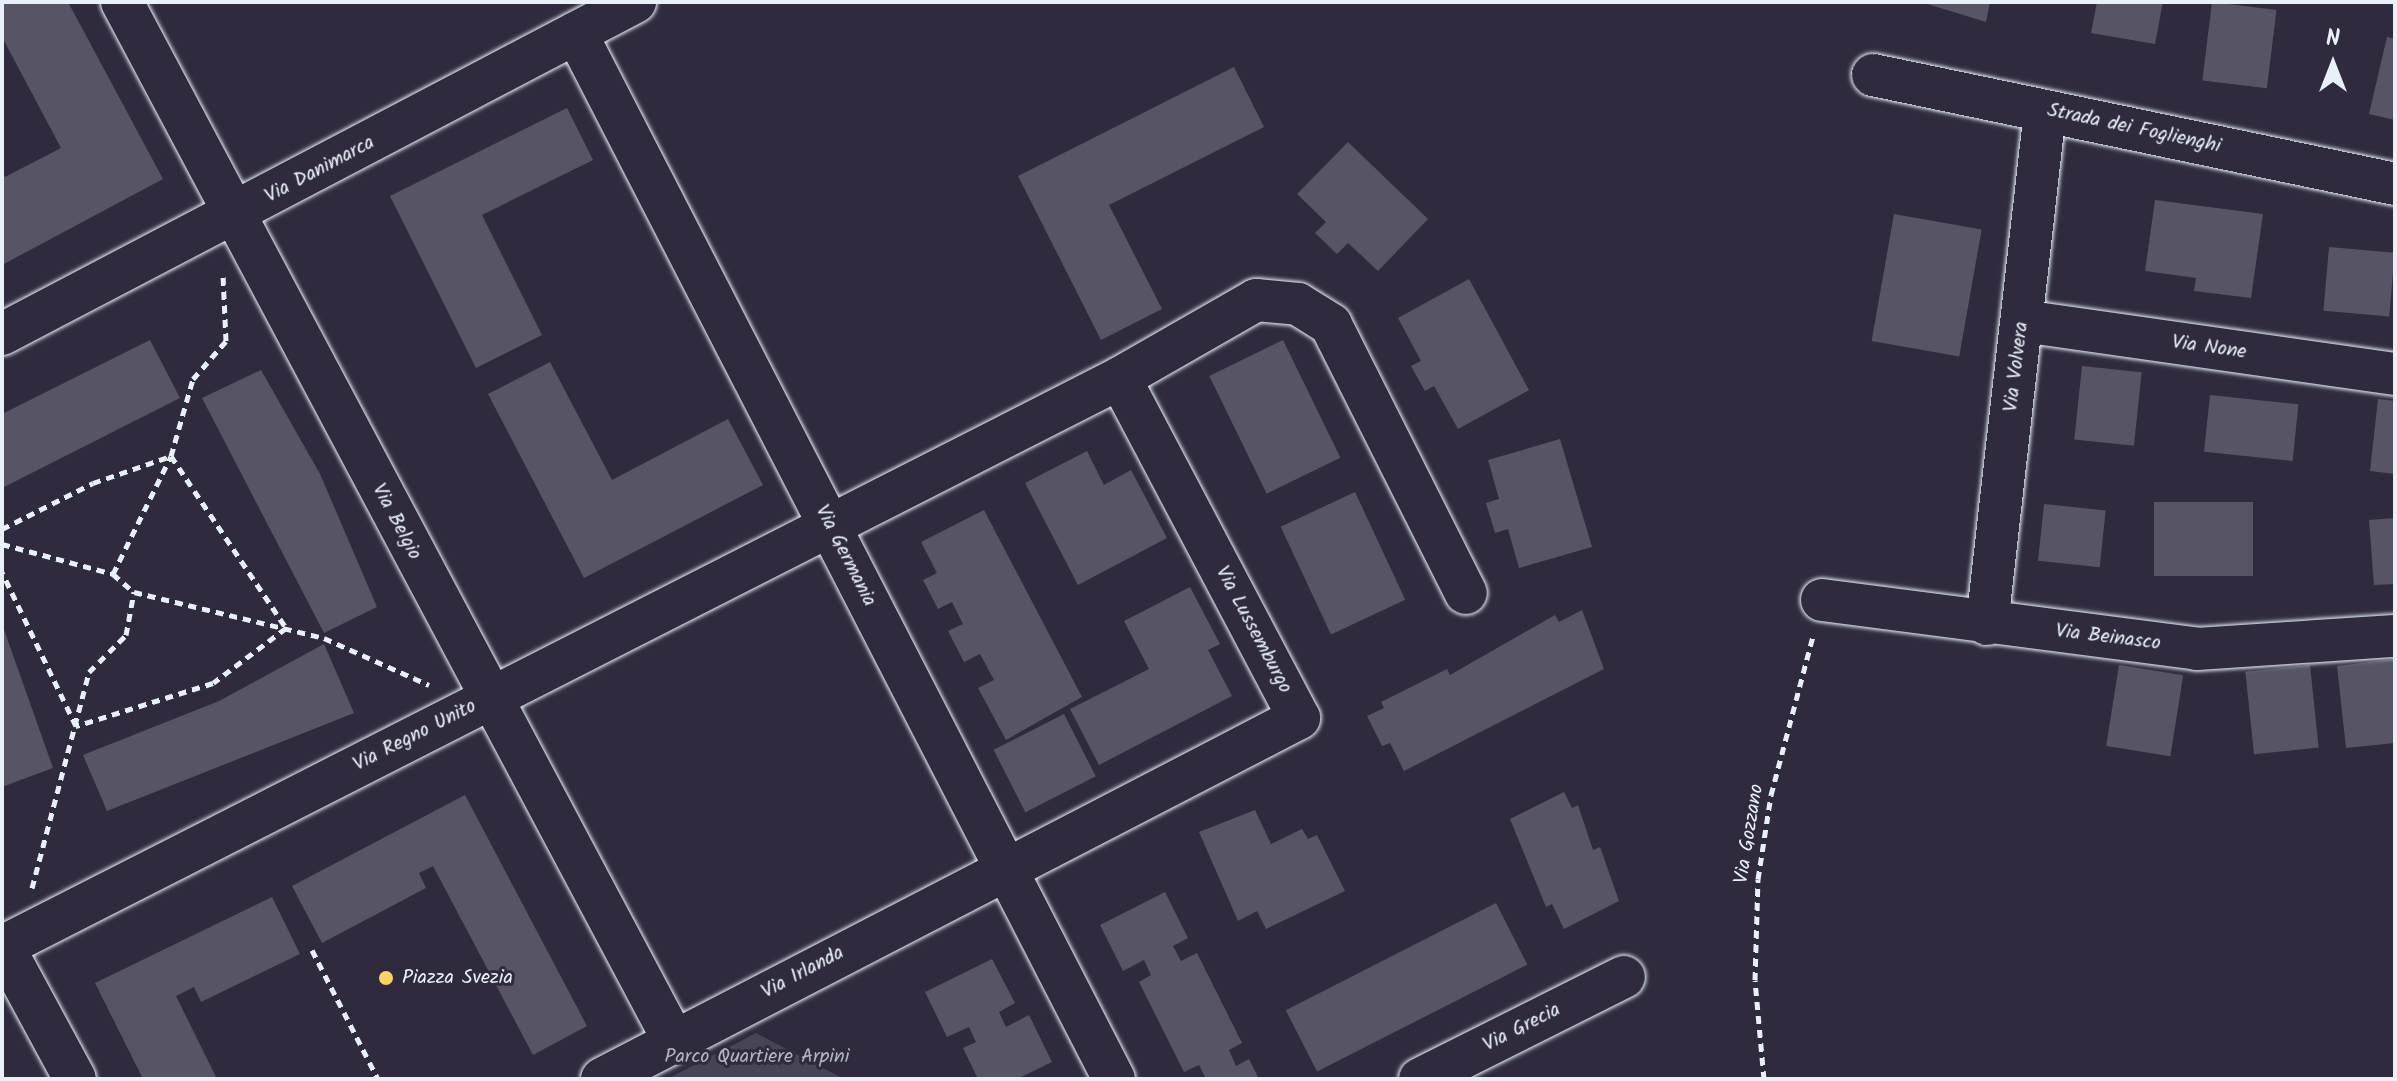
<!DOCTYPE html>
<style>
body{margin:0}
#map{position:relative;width:2397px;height:1081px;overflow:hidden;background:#2f2a3d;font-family:Kalam,sans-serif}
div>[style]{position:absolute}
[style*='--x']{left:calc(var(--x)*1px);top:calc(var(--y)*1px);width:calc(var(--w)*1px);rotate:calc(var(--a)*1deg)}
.green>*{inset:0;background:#464455}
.building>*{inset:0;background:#575565;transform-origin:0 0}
.path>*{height:5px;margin-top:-2.5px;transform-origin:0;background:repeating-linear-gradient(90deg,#e8f1f8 0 8px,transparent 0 14px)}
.roads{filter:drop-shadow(0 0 2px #e8f1f8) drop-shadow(0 0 2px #e8f1f8)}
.minor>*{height:42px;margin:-21px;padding:0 21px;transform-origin:21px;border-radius:21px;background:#2f2a3d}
.dots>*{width:22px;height:22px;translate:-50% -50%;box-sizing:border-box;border:4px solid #2f2a3d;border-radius:50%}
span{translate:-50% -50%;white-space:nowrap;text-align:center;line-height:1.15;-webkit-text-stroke:6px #2f2a3d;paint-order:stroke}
.street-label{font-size:20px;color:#e8f1f8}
.poi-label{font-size:20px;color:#e8f1f8}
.left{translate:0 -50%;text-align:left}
.park-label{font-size:20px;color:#afb4bf}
.frame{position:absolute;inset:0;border:4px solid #e8f1f8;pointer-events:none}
.north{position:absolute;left:2293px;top:24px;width:80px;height:80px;-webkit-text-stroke:6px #2f2a3d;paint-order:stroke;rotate:0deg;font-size:22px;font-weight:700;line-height:32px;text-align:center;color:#e8f1f8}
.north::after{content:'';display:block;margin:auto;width:28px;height:36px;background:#e8f1f8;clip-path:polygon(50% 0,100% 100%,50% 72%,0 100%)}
</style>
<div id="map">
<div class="green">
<div style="clip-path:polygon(756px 1033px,844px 1079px,667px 1079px)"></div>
</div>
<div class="building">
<div style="clip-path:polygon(2px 2px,68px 2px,163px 179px,2px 265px,2px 171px,5px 177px,61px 148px,2px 37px)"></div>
<div style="clip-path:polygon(1921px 2px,1990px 2px,1986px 22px)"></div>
<div style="clip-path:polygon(2097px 2px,2163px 2px,2155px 44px,2091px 33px)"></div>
<div style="left:2212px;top:2px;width:65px;height:79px;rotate:7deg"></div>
<div style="clip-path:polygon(2387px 37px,2395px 39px,2395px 120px,2369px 114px)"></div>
<div style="clip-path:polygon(1234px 67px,1264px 127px,1109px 205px,1162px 309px,1101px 340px,1018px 176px)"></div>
<div style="clip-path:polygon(567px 108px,593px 160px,482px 215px,542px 335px,476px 368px,390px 196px)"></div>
<div style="clip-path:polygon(1348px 142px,1428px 219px,1378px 271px,1348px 243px,1337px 254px,1315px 233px,1326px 222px,1297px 194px)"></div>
<div style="clip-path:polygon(2155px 200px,2263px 214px,2251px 298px,2194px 291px,2196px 278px,2145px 271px)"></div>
<div style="left:1894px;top:214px;width:89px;height:129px;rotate:10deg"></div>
<div style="left:2329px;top:247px;width:66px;height:64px;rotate:5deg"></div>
<div style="clip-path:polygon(1469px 279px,1529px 390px,1458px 429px,1434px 386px,1425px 391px,1411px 366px,1421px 361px,1398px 318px)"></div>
<div style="clip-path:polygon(150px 340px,180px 398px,2px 488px,2px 414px)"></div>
<div style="left:1283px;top:340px;width:131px;height:82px;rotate:64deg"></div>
<div style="clip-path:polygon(550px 362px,612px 480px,728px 419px,763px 485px,584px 578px,488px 394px)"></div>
<div style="left:2082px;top:366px;width:60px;height:74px;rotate:6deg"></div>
<div style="clip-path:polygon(261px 370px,320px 474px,377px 607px,324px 633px,202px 398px)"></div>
<div style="left:2210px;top:395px;width:89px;height:57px;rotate:6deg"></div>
<div style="clip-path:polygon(2378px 399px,2395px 401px,2395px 474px,2370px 471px)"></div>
<div style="clip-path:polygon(1560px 439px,1592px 547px,1519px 568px,1508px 529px,1495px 533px,1486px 503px,1499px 499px,1488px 460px)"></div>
<div style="clip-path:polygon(1087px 451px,1104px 485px,1131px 470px,1167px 538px,1078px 585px,1025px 483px)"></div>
<div style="left:1355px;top:492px;width:119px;height:82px;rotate:65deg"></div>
<div style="left:2154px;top:502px;width:99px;height:74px"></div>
<div style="left:2044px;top:504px;width:62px;height:57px;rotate:6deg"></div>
<div style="clip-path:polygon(984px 510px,1082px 697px,1006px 740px,978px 688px,994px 680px,980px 654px,964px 662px,948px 631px,963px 624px,952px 602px,938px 609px,923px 580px,937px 573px,921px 542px)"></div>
<div style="clip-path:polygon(2395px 518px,2395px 584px,2374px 585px,2369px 520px)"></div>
<div style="clip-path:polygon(1190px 587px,1220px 644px,1208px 650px,1232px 696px,1099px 765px,1070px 709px,1149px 669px,1124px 621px)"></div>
<div style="clip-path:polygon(1582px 610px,1604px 669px,1404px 771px,1390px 743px,1382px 746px,1367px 716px,1384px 708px,1381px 702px,1447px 669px,1450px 675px,1555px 615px,1559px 622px)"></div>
<div style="clip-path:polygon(2px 624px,53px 768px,2px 787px)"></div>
<div style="clip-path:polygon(324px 644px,354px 713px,107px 811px,83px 755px,219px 701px)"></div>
<div style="clip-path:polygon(2395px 659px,2395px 743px,2346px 748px,2337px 666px)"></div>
<div style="left:2119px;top:665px;width:65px;height:82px;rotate:9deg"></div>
<div style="left:2310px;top:665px;width:83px;height:65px;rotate:84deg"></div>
<div style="left:1064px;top:714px;width:70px;height:79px;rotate:63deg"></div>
<div style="clip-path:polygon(1564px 792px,1572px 808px,1578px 805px,1593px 850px,1600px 847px,1619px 901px,1564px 929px,1552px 904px,1546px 907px,1510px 819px)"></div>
<div style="clip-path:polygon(465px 795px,587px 1026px,533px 1055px,433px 866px,419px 873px,426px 888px,322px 943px,292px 886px)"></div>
<div style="clip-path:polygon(1255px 810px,1271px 844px,1302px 829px,1308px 839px,1317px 835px,1345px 891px,1266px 929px,1257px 911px,1238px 921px,1199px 832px)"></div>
<div style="clip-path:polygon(1165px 892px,1188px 938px,1173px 946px,1181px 961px,1197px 953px,1242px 1043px,1229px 1050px,1236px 1066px,1249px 1059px,1259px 1079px,1206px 1079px,1199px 1065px,1184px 1072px,1139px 982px,1151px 975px,1144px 960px,1123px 971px,1100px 925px)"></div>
<div style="clip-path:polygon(272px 897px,300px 954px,201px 1002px,194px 987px,176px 996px,217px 1079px,143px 1079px,95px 983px)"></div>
<div style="left:1496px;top:903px;width:69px;height:236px;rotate:63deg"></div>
<div style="clip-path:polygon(992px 959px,1015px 1003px,999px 1012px,1006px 1027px,1029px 1015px,1052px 1062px,1017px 1079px,978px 1079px,963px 1048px,976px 1042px,969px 1027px,947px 1037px,925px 992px)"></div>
</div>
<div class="path">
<div style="--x:2;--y:529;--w:102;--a:-26.8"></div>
<div style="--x:93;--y:483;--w:83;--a:-19.1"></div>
<div style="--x:171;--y:456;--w:207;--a:56.2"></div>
<div style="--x:286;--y:628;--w:91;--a:143"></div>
<div style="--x:213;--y:683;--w:144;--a:162.6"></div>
<div style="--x:76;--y:726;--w:171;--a:-115.7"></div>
<div style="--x:2;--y:544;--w:115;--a:15.1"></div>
<div style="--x:113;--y:574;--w:28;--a:41"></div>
<div style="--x:134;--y:592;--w:195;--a:13.6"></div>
<div style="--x:324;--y:638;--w:115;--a:24.1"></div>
<div style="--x:113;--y:574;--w:131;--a:-63.8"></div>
<div style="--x:171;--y:456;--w:80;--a:-74.1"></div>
<div style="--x:193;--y:379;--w:50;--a:-49"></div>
<div style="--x:226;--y:341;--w:66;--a:-92.6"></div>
<div style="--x:32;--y:888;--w:223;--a:-75.2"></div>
<div style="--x:89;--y:672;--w:52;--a:-45"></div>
<div style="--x:126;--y:635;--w:44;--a:-79.5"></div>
<div style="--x:312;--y:950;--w:145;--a:62.9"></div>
<div style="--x:1764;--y:1079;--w:99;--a:-95.2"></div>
<div style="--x:1755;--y:980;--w:101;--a:-88.3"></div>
<div style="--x:1758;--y:879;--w:85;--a:-81.2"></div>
<div style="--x:1771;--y:795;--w:164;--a:-75.2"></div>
</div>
<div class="roads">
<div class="minor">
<div style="--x:122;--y:2;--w:1177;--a:62.02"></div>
<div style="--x:576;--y:33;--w:1176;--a:62.78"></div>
<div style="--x:1873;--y:75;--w:533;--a:11.79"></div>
<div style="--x:2022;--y:321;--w:377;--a:8.1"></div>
<div style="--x:2;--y:334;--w:715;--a:-27.68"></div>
<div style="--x:1822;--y:600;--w:378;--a:7.4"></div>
<div style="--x:2197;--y:649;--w:198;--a:-3.8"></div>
<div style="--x:1987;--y:624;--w:516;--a:-83.55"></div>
<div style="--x:2;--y:944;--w:153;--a:61.6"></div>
<div style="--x:2;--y:947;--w:1254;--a:-26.97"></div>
<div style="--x:1120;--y:378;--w:157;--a:-29.8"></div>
<div style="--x:1256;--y:300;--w:42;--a:5.4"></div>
<div style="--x:1298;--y:304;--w:39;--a:32"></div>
<div style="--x:1331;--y:325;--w:300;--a:63.3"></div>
<div style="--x:602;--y:1079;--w:785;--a:-27.38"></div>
<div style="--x:1299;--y:718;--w:384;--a:-117.8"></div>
<div style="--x:1420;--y:1079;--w:228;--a:-26.6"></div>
</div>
</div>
<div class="dots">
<div style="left:386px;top:978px;background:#ffd166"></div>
</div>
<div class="street-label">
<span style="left:2134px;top:129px;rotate:12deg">Strada dei Foglienghi</span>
<span style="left:320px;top:170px;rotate:-28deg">Via Danimarca</span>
<span style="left:2209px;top:348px;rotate:8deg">Via None</span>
<span style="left:2017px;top:367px;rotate:-83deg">Via Volvera</span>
<span style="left:396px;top:522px;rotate:62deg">Via Belgio</span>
<span style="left:845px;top:556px;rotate:63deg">Via Germania</span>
<span style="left:1253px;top:630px;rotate:62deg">Via Lussemburgo</span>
<span style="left:2108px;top:638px;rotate:7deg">Via Beinasco</span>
<span style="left:415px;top:736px;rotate:-27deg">Via Regno Unito</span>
<span style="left:1750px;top:834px;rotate:-81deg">Via Gozzano</span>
<span style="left:803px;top:973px;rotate:-28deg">Via Irlanda</span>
<span style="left:1522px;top:1028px;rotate:-27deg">Via Grecia</span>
</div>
<div class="poi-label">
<span class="left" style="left:402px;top:978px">Piazza Svezia</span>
</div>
<div class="park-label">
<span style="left:757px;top:1057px">Parco Quartiere Arpini</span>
</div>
<div class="frame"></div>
<div class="north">N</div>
</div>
